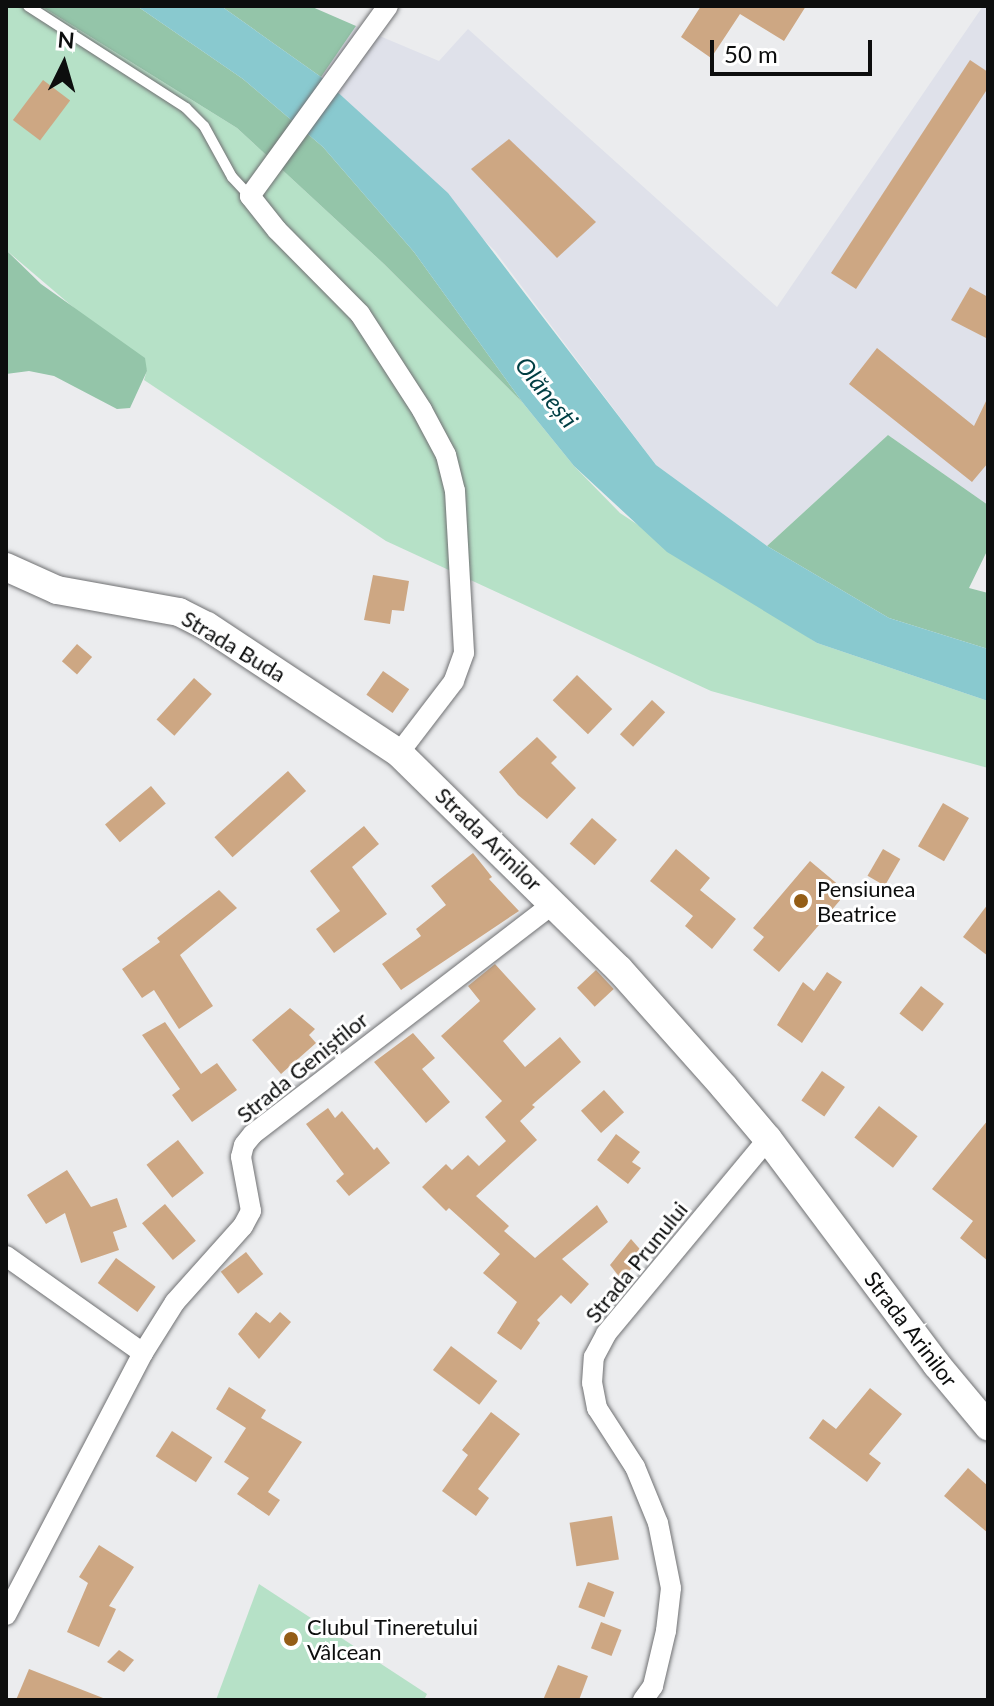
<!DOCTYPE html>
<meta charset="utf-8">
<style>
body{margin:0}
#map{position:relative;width:994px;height:1706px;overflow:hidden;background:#ebecee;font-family:Lato,sans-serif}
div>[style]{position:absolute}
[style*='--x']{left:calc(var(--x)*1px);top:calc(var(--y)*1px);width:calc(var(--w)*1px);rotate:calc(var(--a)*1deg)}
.built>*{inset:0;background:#dfe1ea}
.green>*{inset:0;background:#b6e1c7}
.forest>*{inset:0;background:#94c5a9}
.water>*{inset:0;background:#89c9cf}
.building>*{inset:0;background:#cda783;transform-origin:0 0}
.roads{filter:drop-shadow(0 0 2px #707173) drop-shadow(0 0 2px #707173)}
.lane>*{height:10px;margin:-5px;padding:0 5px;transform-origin:5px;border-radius:5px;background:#fff}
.street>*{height:20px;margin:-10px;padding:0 10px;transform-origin:10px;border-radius:10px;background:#fff}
.secondary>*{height:28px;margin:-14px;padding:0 14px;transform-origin:14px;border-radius:14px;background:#fff}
.dots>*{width:22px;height:22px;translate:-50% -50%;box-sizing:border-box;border:4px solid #fff;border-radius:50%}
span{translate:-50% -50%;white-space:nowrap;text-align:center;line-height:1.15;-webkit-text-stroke:6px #fff;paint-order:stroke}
.street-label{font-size:22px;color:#0d0e0e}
.poi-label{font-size:22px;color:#0d0e0e}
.left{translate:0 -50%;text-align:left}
.water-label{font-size:24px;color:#003e43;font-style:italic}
.frame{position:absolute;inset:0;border:8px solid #0d0e0e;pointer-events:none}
.north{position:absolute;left:24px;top:24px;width:80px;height:80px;-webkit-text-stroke:6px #fff;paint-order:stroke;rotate:5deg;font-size:22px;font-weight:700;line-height:32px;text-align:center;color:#0d0e0e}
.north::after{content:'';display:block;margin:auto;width:28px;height:36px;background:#0d0e0e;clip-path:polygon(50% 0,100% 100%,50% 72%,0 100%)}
.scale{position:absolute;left:710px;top:40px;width:162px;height:36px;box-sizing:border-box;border:4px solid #0d0e0e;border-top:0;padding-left:10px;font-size:24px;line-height:28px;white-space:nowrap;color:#0d0e0e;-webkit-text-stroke:6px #fff;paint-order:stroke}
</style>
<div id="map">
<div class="built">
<div style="clip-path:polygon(983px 6px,988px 6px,988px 505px,888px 435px,767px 546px,656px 465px,495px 251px,321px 77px,356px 26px,439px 61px,468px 29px,777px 307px)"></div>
</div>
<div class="green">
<div style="clip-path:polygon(6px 6px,41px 6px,237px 128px,384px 264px,523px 403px,574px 466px,620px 513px,817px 643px,988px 701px,988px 768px,711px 691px,386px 541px,144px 380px,147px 370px,6px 250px)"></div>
<div style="clip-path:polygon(259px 1584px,427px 1694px,424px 1700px,216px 1700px)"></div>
</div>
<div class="forest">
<div style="clip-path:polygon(41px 6px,137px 6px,243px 79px,323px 147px,414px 252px,523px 403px,384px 264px,237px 128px)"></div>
<div style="clip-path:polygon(221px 6px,310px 6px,356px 26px,321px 77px)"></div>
<div style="clip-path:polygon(6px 250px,41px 284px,145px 358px,147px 371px,130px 408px,117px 409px,54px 376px,29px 371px,6px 374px)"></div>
<div style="clip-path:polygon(888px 435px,988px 505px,988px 549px,969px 588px,988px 593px,988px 649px,889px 618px,767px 546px)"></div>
</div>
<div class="water">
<div style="clip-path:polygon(137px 6px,221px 6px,321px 77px,448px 193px,656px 465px,767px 546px,889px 618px,988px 649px,988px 701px,817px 643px,667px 552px,574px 466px,523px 403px,414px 252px,323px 147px,243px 79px)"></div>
</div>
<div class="building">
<div style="clip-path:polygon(701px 6px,806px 6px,784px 41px,740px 14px,711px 58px,681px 37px)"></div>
<div style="clip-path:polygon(970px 60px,988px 72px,988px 88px,856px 289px,831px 273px)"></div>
<div style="left:43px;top:80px;width:34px;height:50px;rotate:37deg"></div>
<div style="clip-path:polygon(509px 139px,596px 222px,557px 258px,471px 169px)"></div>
<div style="clip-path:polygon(970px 287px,988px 297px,988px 339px,951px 320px)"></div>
<div style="clip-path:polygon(877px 348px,974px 426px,988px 397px,988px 463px,972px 482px,849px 384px)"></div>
<div style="clip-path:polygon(373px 575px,409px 581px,404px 611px,392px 610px,390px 624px,364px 620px)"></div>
<div style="left:77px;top:644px;width:20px;height:23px;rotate:41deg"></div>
<div style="left:383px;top:671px;width:32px;height:29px;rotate:35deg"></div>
<div style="left:577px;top:675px;width:49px;height:35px;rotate:44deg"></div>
<div style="left:194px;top:678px;width:24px;height:56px;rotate:42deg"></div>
<div style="left:652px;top:700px;width:18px;height:47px;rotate:43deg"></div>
<div style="clip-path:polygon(537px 737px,557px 757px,551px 763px,576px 788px,547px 819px,518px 795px,499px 772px)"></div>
<div style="left:288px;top:771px;width:27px;height:99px;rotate:48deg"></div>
<div style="left:151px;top:786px;width:23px;height:60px;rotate:50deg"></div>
<div style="left:943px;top:803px;width:30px;height:50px;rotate:30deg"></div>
<div style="left:592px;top:818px;width:33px;height:34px;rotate:41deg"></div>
<div style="clip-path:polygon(364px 826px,379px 844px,352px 867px,387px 914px,334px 953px,316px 929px,340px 911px,310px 871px)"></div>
<div style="clip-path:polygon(676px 849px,710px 878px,700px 890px,736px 919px,712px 949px,685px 926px,693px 916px,650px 881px)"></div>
<div style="left:883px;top:849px;width:20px;height:31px;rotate:30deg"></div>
<div style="clip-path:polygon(473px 853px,492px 877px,489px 879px,519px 911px,401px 990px,382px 964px,421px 936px,416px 929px,446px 905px,431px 886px)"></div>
<div style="clip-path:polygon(810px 861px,847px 892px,779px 972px,753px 950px,764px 937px,753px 928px)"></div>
<div style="clip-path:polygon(219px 890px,237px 908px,180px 955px,213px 1006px,179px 1029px,154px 990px,142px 998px,122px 969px,160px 942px,157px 938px)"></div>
<div style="clip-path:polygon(988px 904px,988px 956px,963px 937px)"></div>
<div style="clip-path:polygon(495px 964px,536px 1009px,503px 1041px,525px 1067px,560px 1037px,581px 1062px,532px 1105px,535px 1107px,520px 1121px,537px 1140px,476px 1196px,509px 1226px,504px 1231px,535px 1258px,597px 1205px,608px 1222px,562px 1259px,589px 1284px,571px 1304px,561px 1295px,537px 1320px,540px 1323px,521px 1350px,497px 1333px,517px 1302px,483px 1273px,500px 1254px,449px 1208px,446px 1211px,422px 1187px,446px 1164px,452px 1170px,468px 1155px,479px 1166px,506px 1141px,485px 1117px,502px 1101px,441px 1036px,480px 1001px,468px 986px)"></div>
<div style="left:596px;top:970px;width:26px;height:26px;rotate:47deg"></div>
<div style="clip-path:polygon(827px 972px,842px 982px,802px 1043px,777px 1025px,803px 982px,814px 991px)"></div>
<div style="left:921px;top:986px;width:29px;height:35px;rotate:38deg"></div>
<div style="clip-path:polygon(290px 1008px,315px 1029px,309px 1035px,316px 1043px,281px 1074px,252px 1040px)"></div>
<div style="clip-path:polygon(165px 1022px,201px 1074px,217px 1063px,237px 1090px,192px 1122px,172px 1095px,180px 1089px,142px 1035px)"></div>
<div style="clip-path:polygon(413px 1033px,435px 1058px,422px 1069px,450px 1102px,426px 1123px,374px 1062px)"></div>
<div style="left:822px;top:1071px;width:28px;height:36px;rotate:35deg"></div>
<div style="left:604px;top:1090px;width:30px;height:31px;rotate:48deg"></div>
<div style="left:879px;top:1106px;width:49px;height:40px;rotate:38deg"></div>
<div style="clip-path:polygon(328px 1108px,335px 1118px,342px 1111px,374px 1150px,377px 1147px,390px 1163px,349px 1196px,336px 1181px,344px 1174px,306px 1124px)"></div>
<div style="clip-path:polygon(988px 1120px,988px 1261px,960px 1238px,973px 1221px,932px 1189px)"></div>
<div style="clip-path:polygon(616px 1134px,640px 1152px,632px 1162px,641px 1168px,628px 1184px,597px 1160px)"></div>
<div style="left:178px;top:1140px;width:42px;height:40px;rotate:52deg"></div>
<div style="clip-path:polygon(67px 1170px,91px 1207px,117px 1198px,127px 1227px,113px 1232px,119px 1250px,81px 1263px,65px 1213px,46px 1224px,27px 1195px)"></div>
<div style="left:165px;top:1204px;width:48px;height:30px;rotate:50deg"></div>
<div style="clip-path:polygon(631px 1239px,645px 1255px,621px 1279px,610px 1265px)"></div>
<div style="left:246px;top:1252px;width:28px;height:32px;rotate:52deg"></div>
<div style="left:116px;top:1258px;width:49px;height:31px;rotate:36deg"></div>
<div style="clip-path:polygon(256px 1312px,270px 1323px,280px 1312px,291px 1322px,259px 1359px,238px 1334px)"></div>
<div style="left:451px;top:1346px;width:58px;height:30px;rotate:37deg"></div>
<div style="clip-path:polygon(229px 1387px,266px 1410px,261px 1418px,302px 1442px,268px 1492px,280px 1500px,269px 1516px,237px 1494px,249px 1478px,224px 1462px,246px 1428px,216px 1409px)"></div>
<div style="clip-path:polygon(870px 1388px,902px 1414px,869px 1454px,881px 1463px,867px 1482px,809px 1438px,823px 1419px,836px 1429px)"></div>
<div style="clip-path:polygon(491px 1412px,520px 1434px,478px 1489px,489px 1498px,476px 1516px,442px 1491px,468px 1455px,462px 1450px)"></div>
<div style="left:172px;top:1431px;width:48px;height:30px;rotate:33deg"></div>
<div style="clip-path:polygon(968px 1468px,988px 1486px,988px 1533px,944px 1496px)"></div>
<div style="left:612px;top:1516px;width:44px;height:43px;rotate:81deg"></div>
<div style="clip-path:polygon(99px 1545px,134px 1567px,109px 1606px,116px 1609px,99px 1647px,67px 1632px,88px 1583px,79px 1577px)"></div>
<div style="left:588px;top:1582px;width:28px;height:27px;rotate:21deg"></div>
<div style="left:601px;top:1622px;width:22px;height:28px;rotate:21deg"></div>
<div style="clip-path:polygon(119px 1650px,134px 1660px,124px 1672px,107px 1662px)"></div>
<div style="clip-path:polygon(558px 1665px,588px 1676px,579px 1700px,543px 1700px)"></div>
<div style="clip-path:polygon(29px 1669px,103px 1698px,103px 1700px,16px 1700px)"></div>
</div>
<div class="roads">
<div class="lane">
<div style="--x:28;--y:6;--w:188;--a:32.8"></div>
<div style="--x:186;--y:108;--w:25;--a:45"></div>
<div style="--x:204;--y:126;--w:58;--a:61.2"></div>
<div style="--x:232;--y:177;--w:26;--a:47"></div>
</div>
<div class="street">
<div style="--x:388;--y:6;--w:235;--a:126"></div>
<div style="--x:250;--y:196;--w:43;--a:51.5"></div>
<div style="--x:277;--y:230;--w:118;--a:45.3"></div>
<div style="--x:360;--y:314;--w:114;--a:57.1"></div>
<div style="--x:422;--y:410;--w:51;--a:61.9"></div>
<div style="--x:446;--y:455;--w:37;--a:76"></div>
<div style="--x:455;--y:491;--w:162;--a:86.8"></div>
<div style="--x:464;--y:653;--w:30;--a:110"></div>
<div style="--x:454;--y:681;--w:91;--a:127.4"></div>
<div style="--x:6;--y:1256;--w:168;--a:35.3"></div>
<div style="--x:6;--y:1615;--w:296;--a:-62.4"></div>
<div style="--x:143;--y:1353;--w:60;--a:-57.9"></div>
<div style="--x:175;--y:1302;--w:102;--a:-48.2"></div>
<div style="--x:243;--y:1226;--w:17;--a:-62"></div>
<div style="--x:251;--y:1211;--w:55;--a:-100.5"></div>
<div style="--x:241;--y:1157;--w:12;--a:-76"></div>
<div style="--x:244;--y:1145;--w:14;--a:-51"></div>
<div style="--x:253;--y:1134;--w:379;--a:-37.5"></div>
<div style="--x:643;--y:1700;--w:17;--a:-54"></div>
<div style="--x:653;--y:1686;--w:57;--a:-76.7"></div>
<div style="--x:666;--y:1631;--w:43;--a:-83.4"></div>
<div style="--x:671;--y:1588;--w:66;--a:-101.3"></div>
<div style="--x:658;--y:1523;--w:61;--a:-112.3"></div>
<div style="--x:635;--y:1467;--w:70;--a:-122.8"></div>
<div style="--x:597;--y:1408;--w:25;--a:-101"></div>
<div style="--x:592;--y:1383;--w:26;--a:-86"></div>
<div style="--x:594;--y:1357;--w:26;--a:-62"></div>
<div style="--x:606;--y:1334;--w:254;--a:-50.3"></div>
</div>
<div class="secondary">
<div style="--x:6;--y:567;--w:56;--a:24.3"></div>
<div style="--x:57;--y:590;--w:124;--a:10.2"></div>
<div style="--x:179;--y:612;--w:31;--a:27"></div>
<div style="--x:207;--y:626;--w:230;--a:33.5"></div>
<div style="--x:399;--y:753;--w:308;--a:44.5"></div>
<div style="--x:619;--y:969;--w:158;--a:48.3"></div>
<div style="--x:724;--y:1087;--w:68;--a:49.8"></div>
<div style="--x:768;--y:1139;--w:282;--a:53.2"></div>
<div style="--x:937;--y:1365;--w:80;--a:50.1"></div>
</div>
</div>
<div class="dots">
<div style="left:801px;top:901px;background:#945d16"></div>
<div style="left:291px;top:1639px;background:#945d16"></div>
</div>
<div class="street-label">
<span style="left:234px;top:646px;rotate:31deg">Strada Buda</span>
<span style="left:489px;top:839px;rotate:44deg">Strada Arinilor</span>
<span style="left:302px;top:1067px;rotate:-39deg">Strada Geniștilor</span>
<span style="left:636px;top:1262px;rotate:-51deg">Strada Prunului</span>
<span style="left:911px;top:1329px;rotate:53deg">Strada Arinilor</span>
</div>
<div class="poi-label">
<span class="left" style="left:817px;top:901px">Pensiunea<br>Beatrice</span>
<span class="left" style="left:307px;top:1639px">Clubul Tineretului<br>Vâlcean</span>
</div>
<div class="water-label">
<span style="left:547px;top:392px;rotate:51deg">Olănești</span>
</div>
<div class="frame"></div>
<div class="north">N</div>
<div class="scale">50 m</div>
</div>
